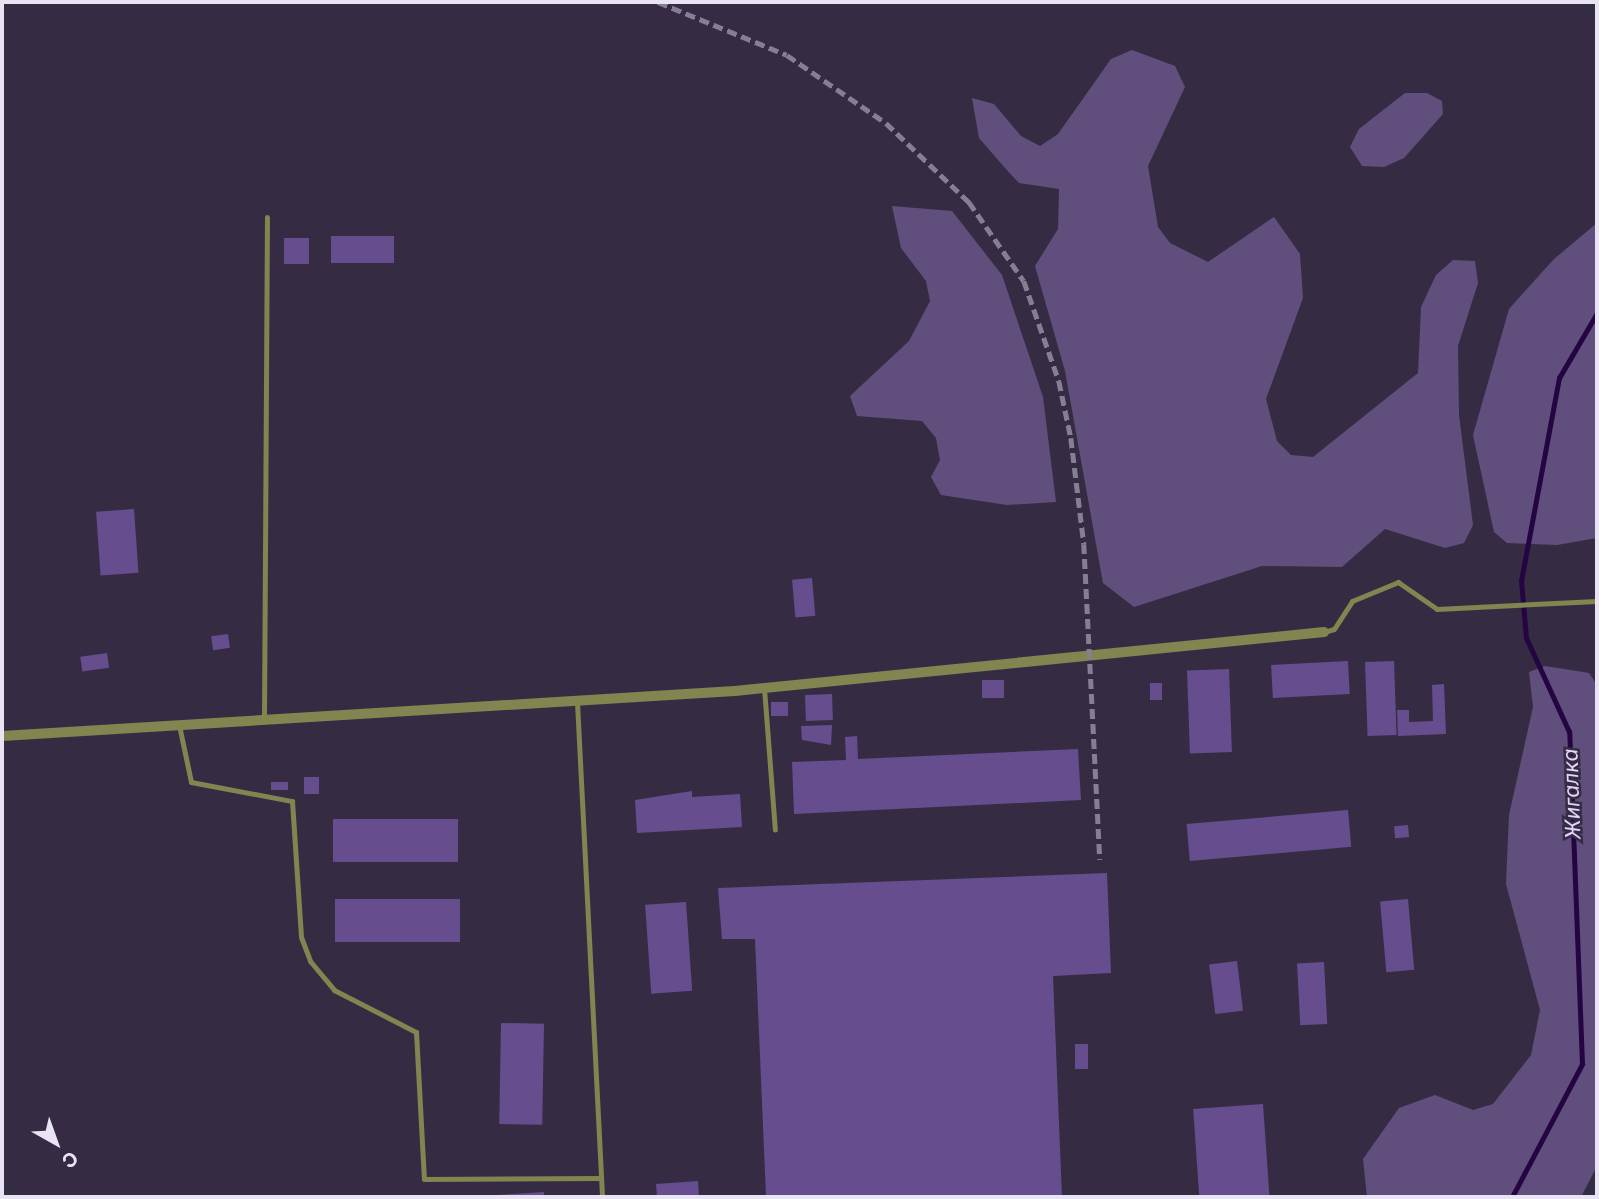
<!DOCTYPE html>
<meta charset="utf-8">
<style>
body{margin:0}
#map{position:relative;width:1599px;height:1199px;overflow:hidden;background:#352c44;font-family:Inter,sans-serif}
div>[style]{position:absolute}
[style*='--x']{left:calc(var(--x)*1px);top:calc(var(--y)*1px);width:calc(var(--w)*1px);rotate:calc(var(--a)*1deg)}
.green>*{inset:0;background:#604f7c}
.stream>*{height:4.5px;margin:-2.25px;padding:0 2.25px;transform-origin:2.25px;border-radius:2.25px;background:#240541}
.building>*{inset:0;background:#664d8d;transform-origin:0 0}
.service>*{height:5px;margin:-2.5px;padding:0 2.5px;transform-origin:2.5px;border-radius:2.5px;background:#818550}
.minor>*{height:10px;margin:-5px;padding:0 5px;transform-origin:5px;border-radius:5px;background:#818550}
.rail>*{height:4.5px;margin-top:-2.25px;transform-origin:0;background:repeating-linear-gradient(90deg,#867f94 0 10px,transparent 0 15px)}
span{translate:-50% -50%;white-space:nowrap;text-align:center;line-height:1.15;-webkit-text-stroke:5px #352c44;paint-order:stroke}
.water-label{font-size:21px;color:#e3d6fc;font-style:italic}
.frame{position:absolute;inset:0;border:4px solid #e9e4f4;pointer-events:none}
.north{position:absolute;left:21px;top:1108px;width:70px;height:70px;-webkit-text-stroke:5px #352c44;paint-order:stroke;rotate:140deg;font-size:19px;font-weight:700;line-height:28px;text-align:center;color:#e9e4f4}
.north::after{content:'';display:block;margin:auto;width:24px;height:32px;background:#e9e4f4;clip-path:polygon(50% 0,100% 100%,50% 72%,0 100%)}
</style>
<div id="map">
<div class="green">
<div style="clip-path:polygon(1132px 50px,1175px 66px,1185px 87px,1148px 166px,1158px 227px,1170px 243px,1208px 262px,1274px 217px,1300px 254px,1303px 298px,1266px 399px,1277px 441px,1291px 455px,1313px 457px,1418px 373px,1421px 307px,1436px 275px,1453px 260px,1475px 261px,1478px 283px,1458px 346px,1459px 415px,1473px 525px,1464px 543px,1445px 548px,1385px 529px,1342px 567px,1262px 566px,1134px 607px,1103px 583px,1065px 371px,1035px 266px,1058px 229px,1059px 189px,1019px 183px,1005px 168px,979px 138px,972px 98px,994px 104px,1021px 136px,1040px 146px,1058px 134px,1111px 59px)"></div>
<div style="clip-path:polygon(1405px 93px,1427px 93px,1442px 101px,1443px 114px,1404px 158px,1384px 167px,1362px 166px,1350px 147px,1359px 129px)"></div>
<div style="clip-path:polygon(892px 206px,952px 211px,1002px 275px,1043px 397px,1056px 502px,1007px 505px,941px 495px,931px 477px,940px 460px,936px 438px,922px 421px,857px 416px,850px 396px,909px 341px,930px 301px,926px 281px,901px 248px)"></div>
<div style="clip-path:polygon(1597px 223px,1597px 538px,1557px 545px,1507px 543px,1494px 532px,1473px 435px,1509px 309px,1554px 259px)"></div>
<div style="clip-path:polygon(1545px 666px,1589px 673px,1597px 685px,1597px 1166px,1581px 1197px,1367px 1197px,1363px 1159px,1399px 1108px,1435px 1095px,1473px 1110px,1493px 1104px,1531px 1055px,1540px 1010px,1506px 884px,1509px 815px,1533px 707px,1529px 672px)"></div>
</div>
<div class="stream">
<div style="--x:1512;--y:1197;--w:150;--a:-62.2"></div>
<div style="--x:1582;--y:1064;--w:332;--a:-92.2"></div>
<div style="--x:1569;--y:732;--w:103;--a:-114.6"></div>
<div style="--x:1526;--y:638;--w:57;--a:-95"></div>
<div style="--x:1521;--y:581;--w:207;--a:-79.4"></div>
<div style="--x:1559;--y:378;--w:75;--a:-59.7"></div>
</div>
<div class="building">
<div style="left:331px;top:236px;width:63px;height:27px"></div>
<div style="left:284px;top:238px;width:25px;height:26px"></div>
<div style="left:134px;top:509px;width:64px;height:38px;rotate:86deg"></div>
<div style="left:812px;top:578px;width:38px;height:20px;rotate:85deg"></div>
<div style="left:228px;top:634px;width:14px;height:17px;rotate:82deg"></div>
<div style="left:107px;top:653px;width:15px;height:27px;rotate:82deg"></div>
<div style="left:1348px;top:661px;width:33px;height:77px;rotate:87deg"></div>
<div style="left:1394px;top:661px;width:74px;height:29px;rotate:88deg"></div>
<div style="left:1229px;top:669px;width:83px;height:42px;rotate:88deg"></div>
<div style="left:1004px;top:680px;width:18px;height:22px;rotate:90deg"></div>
<div style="left:1150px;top:683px;width:12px;height:17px"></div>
<div style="clip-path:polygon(1444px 684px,1446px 734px,1398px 736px,1397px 710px,1409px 710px,1409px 722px,1433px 721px,1432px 685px)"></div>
<div style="left:832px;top:694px;width:26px;height:27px;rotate:88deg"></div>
<div style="left:771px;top:702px;width:17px;height:14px"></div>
<div style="clip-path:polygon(832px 725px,831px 745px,802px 740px,801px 726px)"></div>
<div style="clip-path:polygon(857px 736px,858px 759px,1078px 749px,1081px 800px,794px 814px,792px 762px,846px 760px,845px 737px)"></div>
<div style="left:304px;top:777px;width:15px;height:17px"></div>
<div style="left:288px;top:782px;width:8px;height:17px;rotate:90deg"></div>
<div style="clip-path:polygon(692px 791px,692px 797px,740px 794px,742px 827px,637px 833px,635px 800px)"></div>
<div style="left:1348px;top:810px;width:37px;height:162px;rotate:85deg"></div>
<div style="left:333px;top:819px;width:125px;height:43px"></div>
<div style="left:1408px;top:825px;width:12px;height:14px;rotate:85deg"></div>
<div style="clip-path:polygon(1107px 873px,1111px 973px,1053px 976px,1062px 1197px,766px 1197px,755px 939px,722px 939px,718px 888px)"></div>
<div style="left:460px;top:899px;width:43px;height:125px;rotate:90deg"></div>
<div style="left:1408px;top:899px;width:71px;height:28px;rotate:85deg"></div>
<div style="left:686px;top:902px;width:89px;height:41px;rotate:86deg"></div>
<div style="left:1237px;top:961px;width:50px;height:28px;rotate:83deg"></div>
<div style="left:1324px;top:962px;width:62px;height:27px;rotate:87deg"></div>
<div style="left:501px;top:1023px;width:43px;height:101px;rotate:1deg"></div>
<div style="left:1075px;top:1044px;width:13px;height:25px"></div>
<div style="left:1263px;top:1104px;width:93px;height:70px;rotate:86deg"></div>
<div style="clip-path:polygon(698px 1181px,699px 1197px,657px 1197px,656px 1184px)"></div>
<div style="clip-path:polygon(544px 1192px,544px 1197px,496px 1197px,496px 1195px)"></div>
</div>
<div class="service">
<div style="--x:1324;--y:632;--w:10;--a:-17"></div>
<div style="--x:1334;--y:629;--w:33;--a:-57"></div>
<div style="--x:1352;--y:601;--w:50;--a:-22.4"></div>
<div style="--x:1398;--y:582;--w:47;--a:34.7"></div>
<div style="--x:1437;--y:609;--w:160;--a:-2.9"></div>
<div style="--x:764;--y:688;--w:142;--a:85.6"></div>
<div style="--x:577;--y:702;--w:496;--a:87.1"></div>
<div style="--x:264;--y:720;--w:503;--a:-89.66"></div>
<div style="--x:179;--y:725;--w:58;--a:78.1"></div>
<div style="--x:191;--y:782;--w:103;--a:10.7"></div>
<div style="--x:292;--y:801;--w:136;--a:86.2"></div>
<div style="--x:301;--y:937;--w:26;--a:69"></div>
<div style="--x:310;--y:961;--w:38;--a:50"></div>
<div style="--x:334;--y:990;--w:92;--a:27.1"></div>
<div style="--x:416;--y:1032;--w:147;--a:86.9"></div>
<div style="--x:424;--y:1179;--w:177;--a:-0.3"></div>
</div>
<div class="minor">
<div style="--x:2;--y:736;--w:734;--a:-3.51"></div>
<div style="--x:735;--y:691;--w:592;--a:-5.72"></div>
</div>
<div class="rail">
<div style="--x:658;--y:2;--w:139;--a:22.3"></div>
<div style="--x:787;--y:55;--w:120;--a:34.5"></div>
<div style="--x:886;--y:123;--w:115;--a:43.6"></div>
<div style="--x:969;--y:202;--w:96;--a:55.2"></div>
<div style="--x:1024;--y:281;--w:106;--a:70.7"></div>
<div style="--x:1059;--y:381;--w:58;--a:78.1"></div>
<div style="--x:1071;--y:438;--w:107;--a:83"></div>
<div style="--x:1084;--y:544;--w:316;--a:87.1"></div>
</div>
<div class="water-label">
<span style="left:1572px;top:794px;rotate:-92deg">Жигалка</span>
</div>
<div class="frame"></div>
<div class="north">С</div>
</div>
